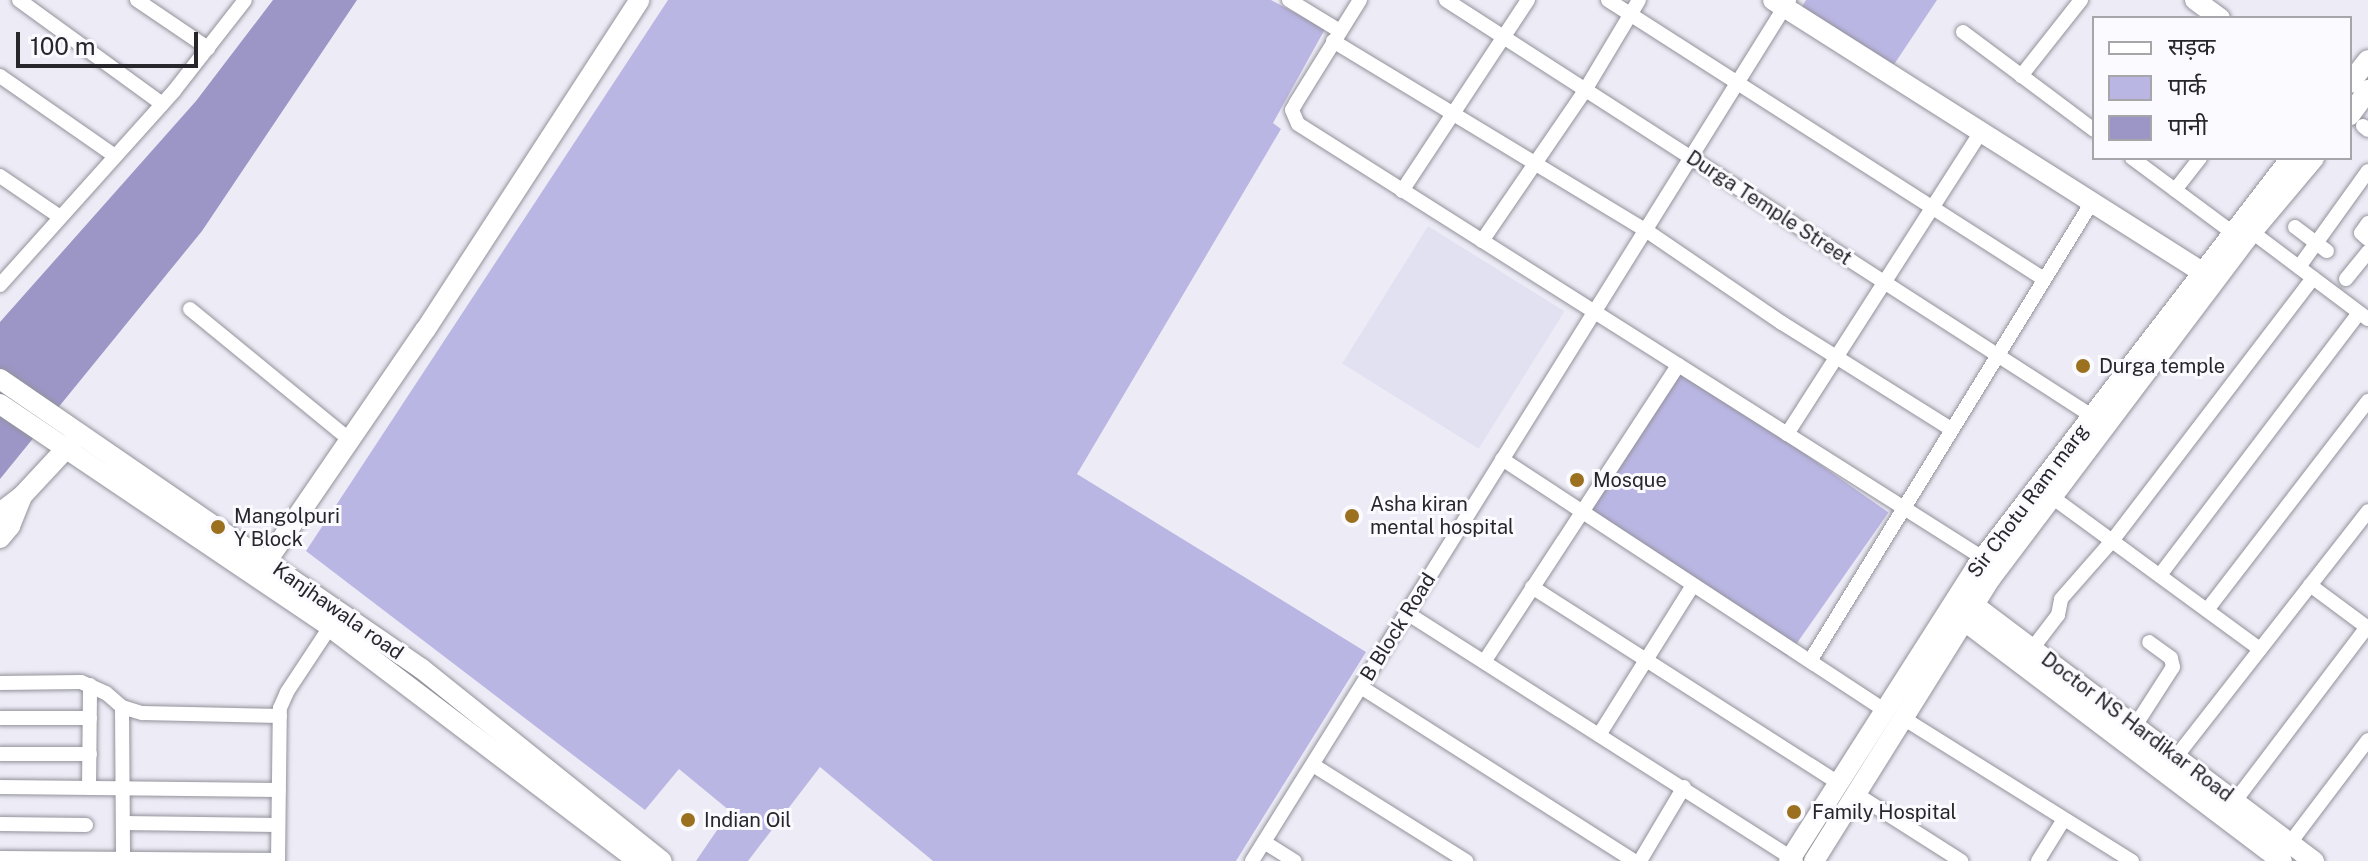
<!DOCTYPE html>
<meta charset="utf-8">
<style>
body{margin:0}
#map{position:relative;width:2368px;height:861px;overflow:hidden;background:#edecf6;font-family:"Public Sans","Noto Sans Devanagari",sans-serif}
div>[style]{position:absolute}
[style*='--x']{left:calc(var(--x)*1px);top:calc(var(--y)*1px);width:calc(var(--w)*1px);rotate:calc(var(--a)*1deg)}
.built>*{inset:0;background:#e2e1f2;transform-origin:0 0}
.green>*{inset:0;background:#bab6e3;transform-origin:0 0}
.water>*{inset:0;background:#9b96c5}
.roads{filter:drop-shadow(0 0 2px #92929b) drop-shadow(0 0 2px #92929b)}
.street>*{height:14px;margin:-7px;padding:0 7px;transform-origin:7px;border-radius:7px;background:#fff}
.secondary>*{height:20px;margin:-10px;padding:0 10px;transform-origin:10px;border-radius:10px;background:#fff}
.dots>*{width:22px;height:22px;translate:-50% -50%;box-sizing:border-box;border:4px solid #fbfaff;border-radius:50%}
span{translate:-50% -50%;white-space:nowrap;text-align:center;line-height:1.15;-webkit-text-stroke:6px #fbfaff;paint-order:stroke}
.street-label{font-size:20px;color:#27272b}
.poi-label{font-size:20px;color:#27272b}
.left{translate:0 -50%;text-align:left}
.legend{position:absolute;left:2092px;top:16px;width:260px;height:144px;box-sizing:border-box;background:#fbfaff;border:2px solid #a6a6aa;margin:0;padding:10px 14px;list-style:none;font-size:24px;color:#27272b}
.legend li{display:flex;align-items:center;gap:16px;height:40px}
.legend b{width:40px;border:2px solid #a6a6aa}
.scale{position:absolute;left:16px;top:32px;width:182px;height:36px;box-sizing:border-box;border:4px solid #27272b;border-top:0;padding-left:10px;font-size:24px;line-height:28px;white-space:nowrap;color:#27272b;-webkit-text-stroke:6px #fbfaff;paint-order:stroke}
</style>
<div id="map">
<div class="built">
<div style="left:1428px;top:226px;width:161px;height:162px;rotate:32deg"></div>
</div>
<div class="green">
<div style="clip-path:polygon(668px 0,1271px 0,1325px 29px,1273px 123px,1281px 129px,1077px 474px,1366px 652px,1236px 861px,933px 861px,820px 767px,748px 861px,696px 861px,730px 811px,679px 769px,645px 810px,306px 551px)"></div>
<div style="clip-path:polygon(1806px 0,1937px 0,1891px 69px,1800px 10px)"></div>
<div style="left:1678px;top:365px;width:257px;height:176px;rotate:35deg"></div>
</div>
<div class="water">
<div style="clip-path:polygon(273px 0,357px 0,202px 231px,0 479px,0 322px,196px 101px)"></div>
</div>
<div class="roads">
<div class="street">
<div style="--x:19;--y:0;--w:177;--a:36"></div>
<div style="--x:137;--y:0;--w:86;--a:34.1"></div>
<div style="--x:1289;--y:0;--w:60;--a:31.3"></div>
<div style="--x:1360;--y:0;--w:121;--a:121.9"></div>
<div style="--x:1296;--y:103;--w:8;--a:120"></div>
<div style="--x:1292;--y:110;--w:15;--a:67"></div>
<div style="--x:1298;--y:124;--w:811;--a:32.36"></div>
<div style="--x:1446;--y:0;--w:768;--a:32.78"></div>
<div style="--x:1608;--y:0;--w:518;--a:32.62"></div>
<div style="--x:1963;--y:32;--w:164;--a:36.8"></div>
<div style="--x:1333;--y:41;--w:367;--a:31.2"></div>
<div style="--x:1647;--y:231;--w:163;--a:34.3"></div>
<div style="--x:1782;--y:323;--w:199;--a:32.1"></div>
<div style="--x:0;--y:76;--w:140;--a:34.8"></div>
<div style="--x:2021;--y:76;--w:97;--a:-51.7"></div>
<div style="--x:2363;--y:126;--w:6;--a:39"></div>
<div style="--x:2132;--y:158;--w:126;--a:36.6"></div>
<div style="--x:0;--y:176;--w:73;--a:34.3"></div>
<div style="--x:2175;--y:190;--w:41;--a:-52"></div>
<div style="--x:1402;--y:191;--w:229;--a:-56.6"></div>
<div style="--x:2368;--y:223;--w:12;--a:125"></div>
<div style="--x:2361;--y:233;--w:9;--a:41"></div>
<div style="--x:2295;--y:227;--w:40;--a:37"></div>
<div style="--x:2252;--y:232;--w:145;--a:36.9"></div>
<div style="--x:1482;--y:241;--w:181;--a:-55.6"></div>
<div style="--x:1584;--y:92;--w:107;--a:-59.1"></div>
<div style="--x:2299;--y:267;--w:118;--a:-54.3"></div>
<div style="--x:2346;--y:279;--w:35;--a:-51"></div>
<div style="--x:0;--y:285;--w:261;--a:-48.1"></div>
<div style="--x:174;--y:91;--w:115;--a:-52"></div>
<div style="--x:190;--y:309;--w:207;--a:39.3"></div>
<div style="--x:1787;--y:434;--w:359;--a:-57.3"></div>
<div style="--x:1502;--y:459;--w:458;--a:33.3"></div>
<div style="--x:2052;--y:497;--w:258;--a:36.2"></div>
<div style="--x:2160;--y:575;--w:329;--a:-52.8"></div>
<div style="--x:2310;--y:585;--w:72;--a:36.6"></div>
<div style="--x:1532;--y:587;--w:364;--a:32.6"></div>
<div style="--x:2207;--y:610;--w:264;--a:-52.4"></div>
<div style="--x:1407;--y:613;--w:461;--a:32.5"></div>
<div style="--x:2032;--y:649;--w:43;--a:-52.6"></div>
<div style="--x:2058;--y:615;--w:16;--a:-79"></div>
<div style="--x:2061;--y:599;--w:77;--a:-48.7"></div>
<div style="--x:2112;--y:541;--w:331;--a:-52.6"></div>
<div style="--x:1810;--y:661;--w:539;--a:-58.43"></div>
<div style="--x:1484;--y:662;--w:355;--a:-56.8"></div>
<div style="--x:0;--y:683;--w:81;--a:-0.7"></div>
<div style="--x:81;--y:682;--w:27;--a:24"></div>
<div style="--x:106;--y:693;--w:21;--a:41"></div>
<div style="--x:122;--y:707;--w:21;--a:17"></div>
<div style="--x:142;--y:713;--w:138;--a:1.2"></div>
<div style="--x:1361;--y:687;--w:324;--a:32.5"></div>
<div style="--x:122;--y:707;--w:152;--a:89.6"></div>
<div style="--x:0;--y:718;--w:90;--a:0"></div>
<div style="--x:1903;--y:718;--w:270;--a:32"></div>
<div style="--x:2135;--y:726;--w:70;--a:-57.2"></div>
<div style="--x:2173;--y:667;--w:9;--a:-103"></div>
<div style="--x:2171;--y:658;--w:27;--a:-144"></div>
<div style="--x:1599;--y:735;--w:177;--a:-57.9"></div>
<div style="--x:0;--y:754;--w:90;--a:0"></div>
<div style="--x:2176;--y:757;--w:312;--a:-52"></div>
<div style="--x:1313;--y:765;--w:181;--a:32.1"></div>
<div style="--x:0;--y:787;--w:279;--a:0.6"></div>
<div style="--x:89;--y:788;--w:103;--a:-89.4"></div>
<div style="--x:1856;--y:794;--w:125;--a:32.5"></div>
<div style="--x:2235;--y:801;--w:218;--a:-52.8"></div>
<div style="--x:123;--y:823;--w:155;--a:0.7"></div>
<div style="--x:0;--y:824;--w:86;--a:0.7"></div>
<div style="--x:1264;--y:842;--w:36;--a:32"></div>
<div style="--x:2290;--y:843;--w:129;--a:-52.9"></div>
<div style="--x:0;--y:858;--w:278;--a:0.4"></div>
<div style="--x:278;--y:861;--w:153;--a:-89.3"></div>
<div style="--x:280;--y:708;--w:17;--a:-66"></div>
<div style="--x:287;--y:692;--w:78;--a:-56.5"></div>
<div style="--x:1252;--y:861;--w:1015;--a:-58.05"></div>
<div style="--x:1640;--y:861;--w:86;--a:-59.3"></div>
<div style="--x:2038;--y:861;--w:49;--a:-58.2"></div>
</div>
<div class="secondary">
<div style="--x:1773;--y:0;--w:508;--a:32.38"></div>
<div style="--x:2195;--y:0;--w:31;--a:36"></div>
<div style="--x:2350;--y:83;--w:29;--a:-52"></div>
<div style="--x:2350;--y:115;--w:31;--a:-54"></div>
<div style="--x:0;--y:379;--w:512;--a:34.5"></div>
<div style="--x:422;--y:669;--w:307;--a:38.7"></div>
<div style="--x:0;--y:404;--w:398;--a:34"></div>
<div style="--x:330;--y:627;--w:387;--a:37.2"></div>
<div style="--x:0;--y:513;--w:28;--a:-38"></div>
<div style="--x:22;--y:496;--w:78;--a:-47.1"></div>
<div style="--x:0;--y:538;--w:16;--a:-50"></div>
<div style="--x:10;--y:526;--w:32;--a:-68"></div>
<div style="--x:260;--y:571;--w:293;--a:-55.6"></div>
<div style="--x:426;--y:329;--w:392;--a:-57"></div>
<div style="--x:1966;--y:599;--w:436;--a:37"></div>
<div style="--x:1954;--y:613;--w:411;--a:37.1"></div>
<div style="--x:1789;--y:861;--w:348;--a:-57.5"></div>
<div style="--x:1976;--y:567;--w:516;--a:-52.4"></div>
<div style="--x:1814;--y:861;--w:334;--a:-58"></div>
<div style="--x:1991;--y:578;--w:433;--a:-53"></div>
<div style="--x:2252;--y:232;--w:97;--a:-50"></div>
</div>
</div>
<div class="dots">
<div style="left:2083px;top:366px;background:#9b701f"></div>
<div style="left:1577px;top:480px;background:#9b701f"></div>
<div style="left:1352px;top:516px;background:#9b701f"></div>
<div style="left:218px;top:527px;background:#9b701f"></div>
<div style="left:1794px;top:812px;background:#9b701f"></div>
<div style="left:688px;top:820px;background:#9b701f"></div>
</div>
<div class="street-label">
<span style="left:1769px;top:208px;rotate:33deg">Durga Temple Street</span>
<span style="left:2028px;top:501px;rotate:-53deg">Sir Chotu Ram marg</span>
<span style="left:338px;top:611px;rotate:35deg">Kanjhawala road</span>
<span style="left:1398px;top:627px;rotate:-58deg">B Block Road</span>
<span style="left:2137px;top:727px;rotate:37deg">Doctor NS Hardikar Road</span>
</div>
<div class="poi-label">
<span class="left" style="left:2099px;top:366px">Durga temple</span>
<span class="left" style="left:1593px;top:480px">Mosque</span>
<span class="left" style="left:1370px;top:516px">Asha kiran<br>mental hospital</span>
<span class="left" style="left:234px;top:528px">Mangolpuri<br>Y Block</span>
<span class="left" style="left:1812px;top:812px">Family Hospital</span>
<span class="left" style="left:704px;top:820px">Indian Oil</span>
</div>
<ul class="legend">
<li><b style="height:10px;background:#fff"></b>सड़क</li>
<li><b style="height:22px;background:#bab6e3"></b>पार्क</li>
<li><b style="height:22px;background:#9b96c5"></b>पानी</li>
</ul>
<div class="scale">100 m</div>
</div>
